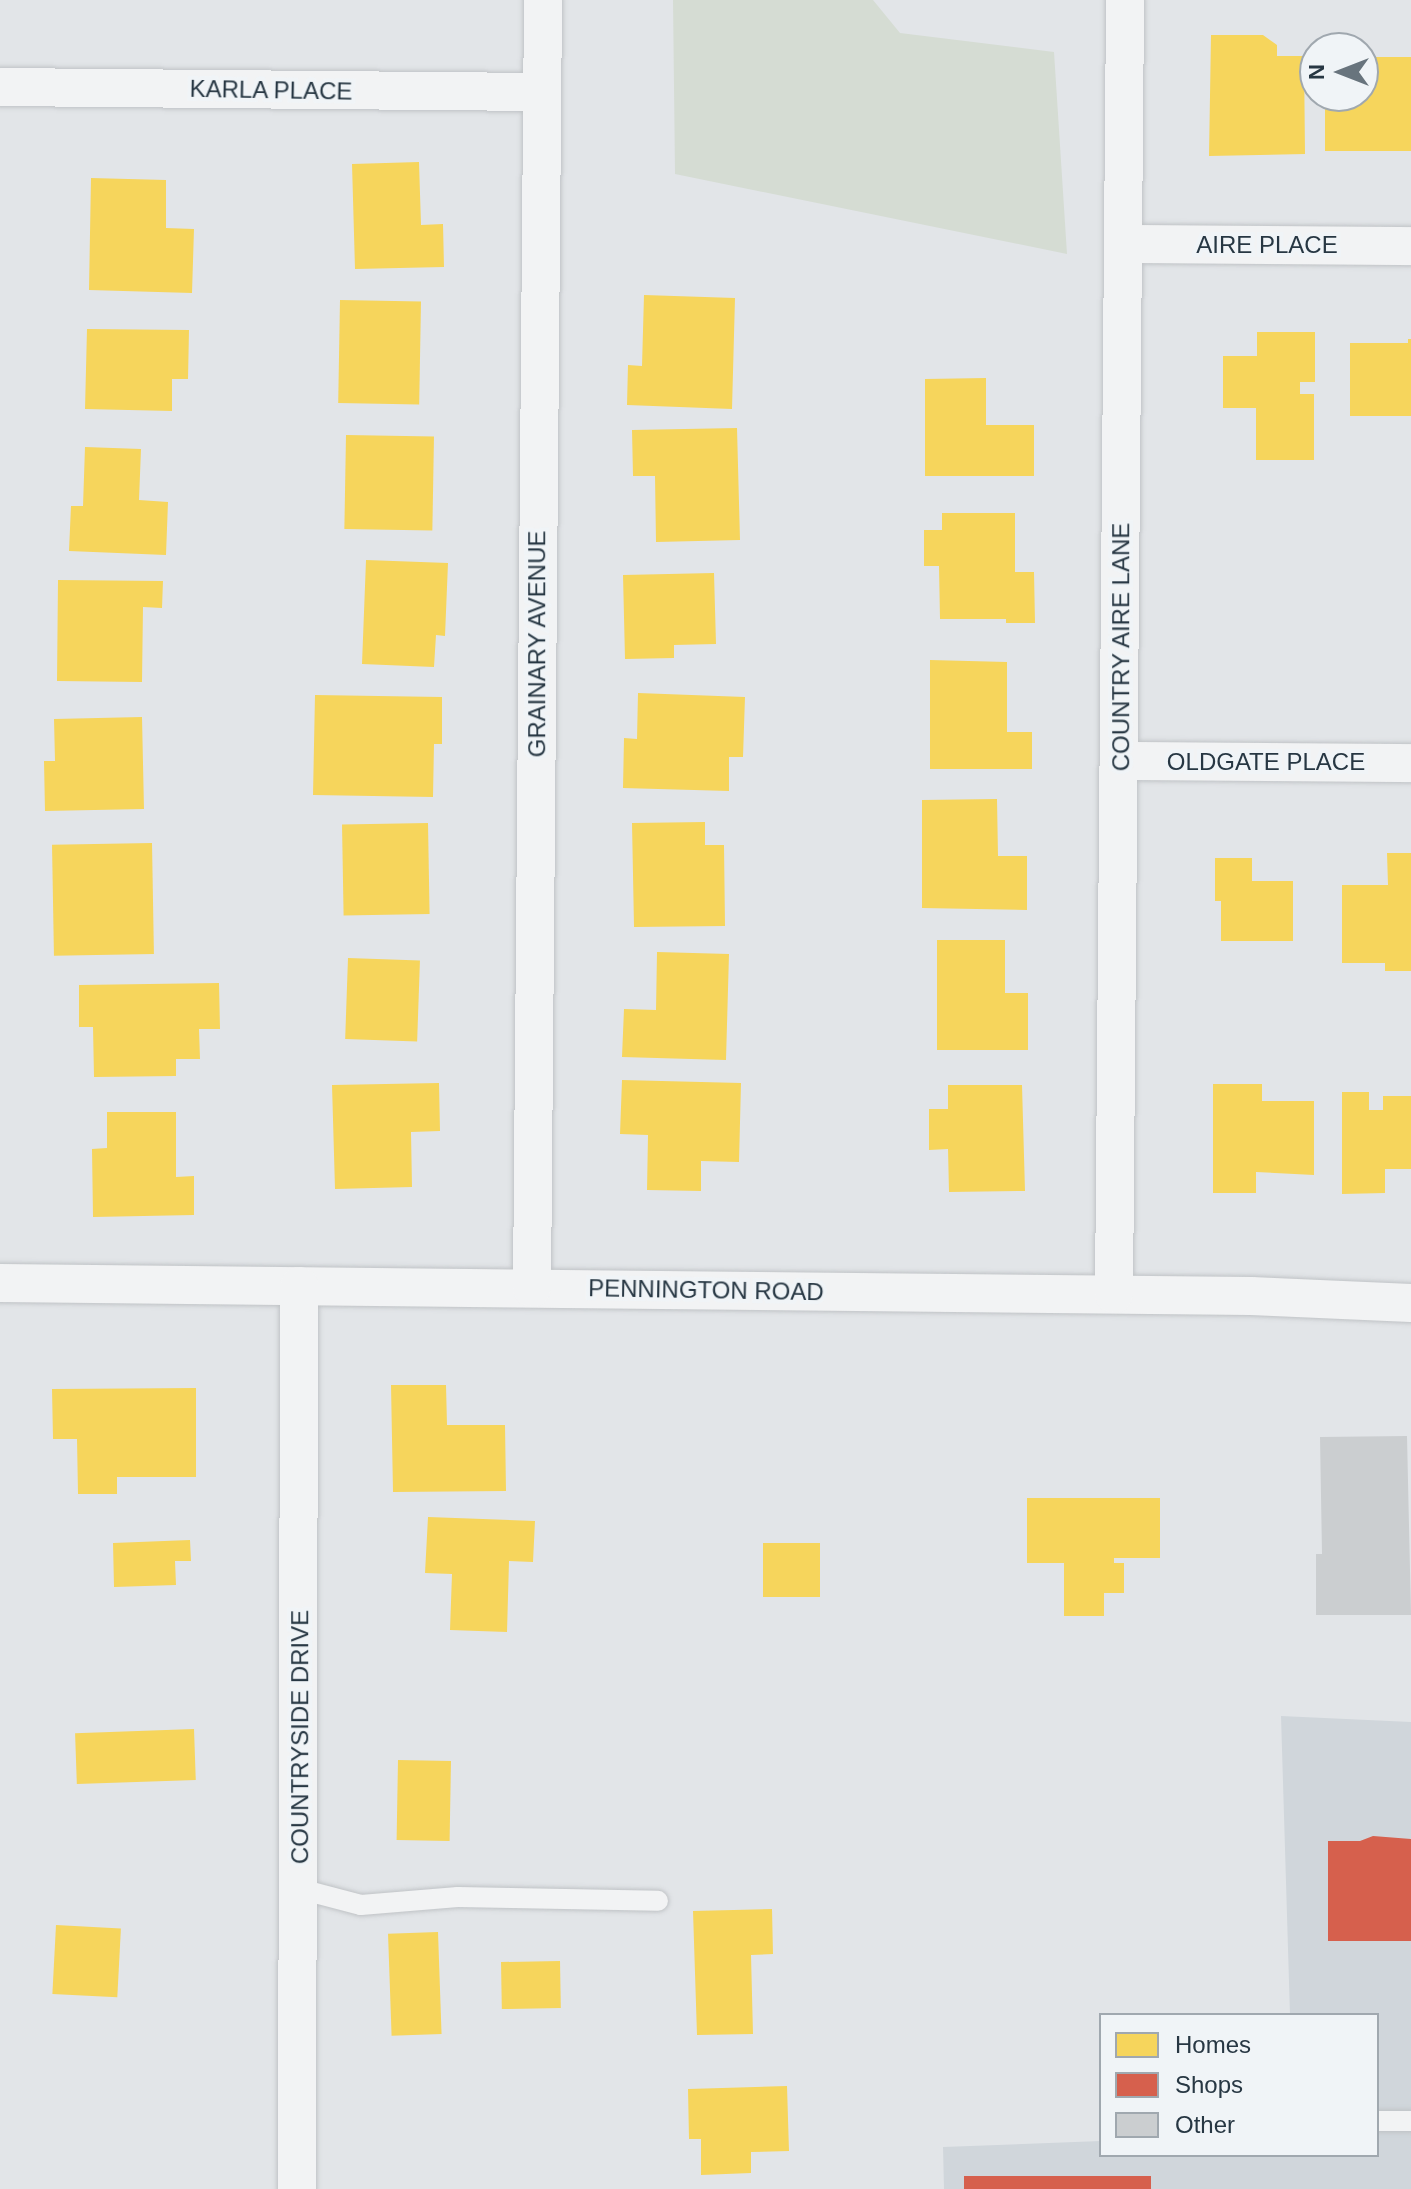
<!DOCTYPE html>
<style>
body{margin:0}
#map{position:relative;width:1411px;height:2189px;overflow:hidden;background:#e2e5e8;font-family:Arial,sans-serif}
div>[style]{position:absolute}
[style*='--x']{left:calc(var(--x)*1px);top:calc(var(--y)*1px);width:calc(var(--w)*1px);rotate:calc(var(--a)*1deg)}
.built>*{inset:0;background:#d0d6db}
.green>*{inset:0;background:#d5dcd3}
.homes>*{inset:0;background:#f6d55c;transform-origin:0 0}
.shops>*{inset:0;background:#d6604d;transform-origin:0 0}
.building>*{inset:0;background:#cbced0}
.roads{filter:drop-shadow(0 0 2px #c0c3c6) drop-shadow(0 0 2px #c0c3c6)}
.lane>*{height:20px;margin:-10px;padding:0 10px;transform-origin:10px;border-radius:10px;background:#f2f3f4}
.street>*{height:38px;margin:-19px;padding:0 19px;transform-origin:19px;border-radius:19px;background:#f2f3f4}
span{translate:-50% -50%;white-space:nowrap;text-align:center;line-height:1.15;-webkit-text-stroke:8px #f0f4f7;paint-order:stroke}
.street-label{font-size:24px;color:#273743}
.legend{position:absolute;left:1099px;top:2013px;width:280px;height:144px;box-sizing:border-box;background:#f0f4f7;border:2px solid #a0a8af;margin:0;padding:10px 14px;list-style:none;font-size:24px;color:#273743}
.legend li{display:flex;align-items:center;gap:16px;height:40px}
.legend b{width:40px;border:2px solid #a0a8af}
.north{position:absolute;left:1299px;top:32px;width:80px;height:80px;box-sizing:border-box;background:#f0f4f7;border:2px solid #a0a8af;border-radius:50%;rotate:270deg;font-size:22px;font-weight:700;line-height:32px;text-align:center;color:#273743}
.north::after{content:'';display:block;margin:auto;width:28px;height:36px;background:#68747d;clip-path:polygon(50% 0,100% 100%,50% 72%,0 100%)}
</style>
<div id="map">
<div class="built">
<div style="clip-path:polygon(1281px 1716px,1411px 1722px,1411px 2189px,944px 2189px,943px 2147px,1101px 2141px,1101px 2155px,1377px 2155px,1377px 2015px,1290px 2015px)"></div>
</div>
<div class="green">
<div style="clip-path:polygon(673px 0,873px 0,900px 33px,1054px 52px,1067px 254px,675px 174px)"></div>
</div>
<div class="homes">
<div style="clip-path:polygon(1211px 35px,1263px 35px,1277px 45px,1277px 56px,1304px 56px,1305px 154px,1209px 156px)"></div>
<div style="clip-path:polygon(1363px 57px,1411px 57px,1411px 151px,1325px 151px,1325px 96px,1363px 96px)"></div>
<div style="clip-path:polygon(419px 162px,421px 225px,443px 224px,444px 267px,355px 269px,352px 164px)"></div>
<div style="clip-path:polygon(91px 178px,166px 180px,166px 228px,194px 229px,192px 293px,89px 290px)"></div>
<div style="clip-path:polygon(644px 295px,735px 298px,732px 409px,627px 405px,628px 365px,642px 366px)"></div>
<div style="left:340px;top:300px;width:81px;height:103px;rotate:1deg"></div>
<div style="clip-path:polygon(87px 329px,189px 330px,188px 379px,172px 379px,172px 411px,85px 409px)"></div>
<div style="clip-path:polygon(1257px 332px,1315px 332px,1315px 382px,1300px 382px,1300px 394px,1314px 394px,1314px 460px,1256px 460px,1256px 408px,1223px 408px,1223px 356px,1257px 356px)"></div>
<div style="clip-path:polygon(1408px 339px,1411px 339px,1411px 416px,1350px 416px,1350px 343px,1408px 343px)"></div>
<div style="clip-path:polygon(986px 378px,986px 425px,1034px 425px,1034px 476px,925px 476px,925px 379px)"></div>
<div style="clip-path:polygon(737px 428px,740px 540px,656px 542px,655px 476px,633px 476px,632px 430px)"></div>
<div style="left:346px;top:435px;width:88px;height:94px;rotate:1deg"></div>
<div style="clip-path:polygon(85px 447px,141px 449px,139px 500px,168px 502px,166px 555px,69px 551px,71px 506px,83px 506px)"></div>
<div style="clip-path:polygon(942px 513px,1015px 513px,1015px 572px,1034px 572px,1035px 623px,1006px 623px,1006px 619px,940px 619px,939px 566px,924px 566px,924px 530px,942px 530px)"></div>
<div style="clip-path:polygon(366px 560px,448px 563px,445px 636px,436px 635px,434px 667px,362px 664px)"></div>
<div style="clip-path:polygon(714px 573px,716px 644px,674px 645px,674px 658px,625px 659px,623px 575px)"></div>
<div style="clip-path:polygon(58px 580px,163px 581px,162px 608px,143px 607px,142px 682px,57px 681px)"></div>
<div style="clip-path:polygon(930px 660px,1007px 662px,1007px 732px,1032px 732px,1032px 769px,930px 769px)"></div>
<div style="clip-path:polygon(638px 693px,745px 697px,743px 757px,729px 757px,729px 791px,623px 788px,624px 738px,637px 739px)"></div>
<div style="clip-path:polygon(315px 695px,442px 697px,442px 744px,434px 744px,433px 797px,313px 795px)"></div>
<div style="clip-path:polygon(142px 717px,144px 809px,45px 811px,44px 761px,55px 761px,54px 719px)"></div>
<div style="clip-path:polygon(997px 799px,998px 856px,1027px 856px,1027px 910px,922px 908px,922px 800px)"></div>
<div style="clip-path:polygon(705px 822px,705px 845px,724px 845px,725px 926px,634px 927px,632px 823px)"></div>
<div style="left:428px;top:823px;width:91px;height:86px;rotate:89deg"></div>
<div style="left:152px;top:843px;width:111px;height:100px;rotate:89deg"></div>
<div style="clip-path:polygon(1387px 853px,1411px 853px,1411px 971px,1385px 971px,1385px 963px,1342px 963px,1342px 885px,1388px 885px)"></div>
<div style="clip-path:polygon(1215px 858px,1252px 858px,1252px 881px,1293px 881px,1293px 941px,1221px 941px,1221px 901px,1215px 901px)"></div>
<div style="clip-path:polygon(937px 940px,1005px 940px,1005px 993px,1028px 993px,1028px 1050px,937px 1050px)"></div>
<div style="clip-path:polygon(657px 952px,729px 954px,726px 1060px,622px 1057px,624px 1009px,656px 1010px)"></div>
<div style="left:348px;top:958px;width:72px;height:81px;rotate:2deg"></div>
<div style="clip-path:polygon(219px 983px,220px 1029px,199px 1029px,200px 1059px,176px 1059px,176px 1076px,94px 1077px,93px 1027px,79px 1027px,79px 985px)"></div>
<div style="clip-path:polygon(622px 1080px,741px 1083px,739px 1162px,701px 1161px,701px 1191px,647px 1190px,648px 1135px,620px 1134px)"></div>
<div style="clip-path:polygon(439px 1083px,440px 1131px,411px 1132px,412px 1187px,335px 1189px,332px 1085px)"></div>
<div style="clip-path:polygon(1213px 1084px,1262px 1084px,1262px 1101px,1314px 1101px,1314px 1175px,1256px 1172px,1256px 1193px,1213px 1193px)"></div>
<div style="clip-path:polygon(948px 1085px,1022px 1085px,1025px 1191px,949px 1192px,948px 1149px,929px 1150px,929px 1109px,948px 1109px)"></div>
<div style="clip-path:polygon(1342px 1092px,1369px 1092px,1369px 1110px,1383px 1110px,1383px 1096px,1411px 1096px,1411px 1169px,1385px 1169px,1385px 1193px,1342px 1194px)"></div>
<div style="clip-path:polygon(107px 1112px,176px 1112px,176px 1177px,194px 1176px,194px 1215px,93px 1217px,92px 1149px,107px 1148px)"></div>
<div style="clip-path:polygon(391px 1385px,446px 1385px,447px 1425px,505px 1425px,506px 1491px,393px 1492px)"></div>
<div style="clip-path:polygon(196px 1388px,196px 1477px,117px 1477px,117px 1494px,78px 1494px,77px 1439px,53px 1439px,52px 1389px)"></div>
<div style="clip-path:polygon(1027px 1498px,1160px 1498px,1160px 1558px,1114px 1558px,1114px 1563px,1124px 1563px,1124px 1593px,1104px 1593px,1104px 1616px,1064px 1616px,1064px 1563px,1027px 1563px)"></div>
<div style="clip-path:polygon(428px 1517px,535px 1521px,533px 1562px,509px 1561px,507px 1632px,450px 1630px,452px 1574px,425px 1573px)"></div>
<div style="clip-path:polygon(190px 1540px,191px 1561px,175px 1561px,176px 1585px,114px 1587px,113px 1543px)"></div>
<div style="left:763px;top:1543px;width:57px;height:54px"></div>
<div style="left:194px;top:1729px;width:51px;height:119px;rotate:88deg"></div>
<div style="left:398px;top:1760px;width:53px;height:80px;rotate:1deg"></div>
<div style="clip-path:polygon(772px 1909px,773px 1954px,751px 1955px,753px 2034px,697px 2035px,693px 1911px)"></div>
<div style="left:56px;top:1925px;width:65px;height:69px;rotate:3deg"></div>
<div style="left:438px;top:1932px;width:102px;height:50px;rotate:88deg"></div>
<div style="left:560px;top:1961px;width:47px;height:59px;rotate:89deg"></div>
<div style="clip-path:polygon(787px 2086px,789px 2151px,751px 2152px,751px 2173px,701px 2175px,701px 2139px,689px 2139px,688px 2089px)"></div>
</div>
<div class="shops">
<div style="clip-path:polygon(1373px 1836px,1411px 1839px,1411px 1941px,1328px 1941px,1328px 1841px,1360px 1841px)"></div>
<div style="left:964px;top:2176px;width:187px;height:13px"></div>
</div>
<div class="building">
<div style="clip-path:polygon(1407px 1436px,1411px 1615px,1316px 1615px,1316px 1554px,1322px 1554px,1320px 1437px)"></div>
</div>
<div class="roads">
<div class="lane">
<div style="--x:300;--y:1889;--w:63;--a:14.7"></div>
<div style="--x:361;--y:1905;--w:97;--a:-4.7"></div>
<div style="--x:458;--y:1897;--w:200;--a:1.1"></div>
<div style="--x:1377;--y:2121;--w:34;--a:0"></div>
</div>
<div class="street">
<div style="--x:0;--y:87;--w:542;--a:0.53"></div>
<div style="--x:1123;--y:244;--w:288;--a:0.4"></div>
<div style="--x:1121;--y:761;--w:290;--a:0.4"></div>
<div style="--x:0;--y:1283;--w:1251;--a:0.6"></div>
<div style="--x:1251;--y:1296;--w:160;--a:2.5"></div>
<div style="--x:532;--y:1288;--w:1288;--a:-89.51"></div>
<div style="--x:1114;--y:1294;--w:1294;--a:-89.51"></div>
<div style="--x:297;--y:2189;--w:903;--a:-89.87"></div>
</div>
</div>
<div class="street-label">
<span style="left:271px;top:90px;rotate:1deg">KARLA PLACE</span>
<span style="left:1267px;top:245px">AIRE PLACE</span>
<span style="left:537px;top:644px;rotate:-90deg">GRAINARY AVENUE</span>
<span style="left:1121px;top:647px;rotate:-90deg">COUNTRY AIRE LANE</span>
<span style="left:1266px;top:762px">OLDGATE PLACE</span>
<span style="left:706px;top:1290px;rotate:1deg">PENNINGTON ROAD</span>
<span style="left:300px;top:1737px;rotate:-90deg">COUNTRYSIDE DRIVE</span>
</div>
<ul class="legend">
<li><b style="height:22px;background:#f6d55c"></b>Homes</li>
<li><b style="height:22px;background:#d6604d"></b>Shops</li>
<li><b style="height:22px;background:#cbced0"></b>Other</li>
</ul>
<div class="north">N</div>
</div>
